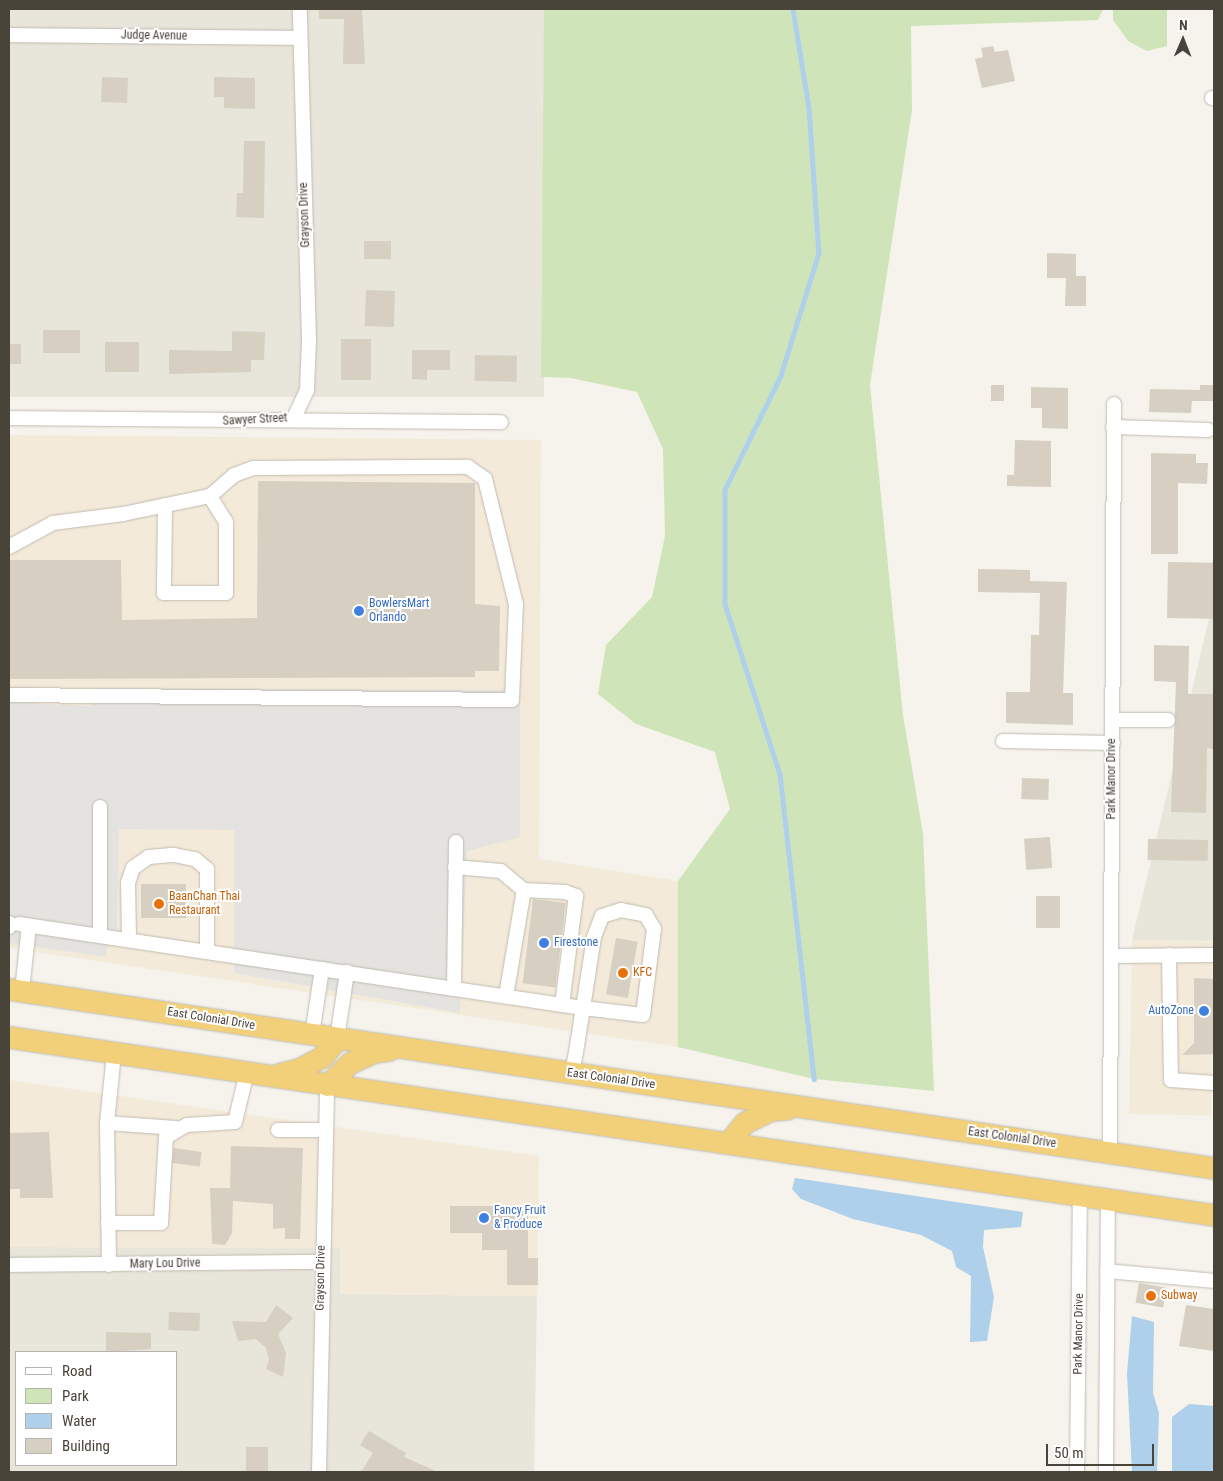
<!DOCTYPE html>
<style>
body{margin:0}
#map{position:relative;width:1223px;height:1481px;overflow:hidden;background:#f5f3ec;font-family:"Roboto Condensed",sans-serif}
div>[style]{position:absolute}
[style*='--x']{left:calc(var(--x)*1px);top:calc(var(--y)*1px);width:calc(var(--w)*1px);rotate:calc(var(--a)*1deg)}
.residential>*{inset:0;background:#e8e5db;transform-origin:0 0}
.commercial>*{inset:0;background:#f4eada;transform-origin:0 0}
.green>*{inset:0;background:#cfe5b9}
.parking>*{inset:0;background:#e4e3e0}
.water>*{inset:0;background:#aed0eb}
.stream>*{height:4.5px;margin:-2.25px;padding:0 2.25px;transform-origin:2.25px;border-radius:2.25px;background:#aed0eb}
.building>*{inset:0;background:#d6cfc2;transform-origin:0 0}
.roads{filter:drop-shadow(0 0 1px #c0bbaf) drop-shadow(0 0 1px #c0bbaf)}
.minor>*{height:14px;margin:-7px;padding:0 7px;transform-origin:7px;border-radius:7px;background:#fff}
.highway>*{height:21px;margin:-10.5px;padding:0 10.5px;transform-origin:10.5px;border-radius:10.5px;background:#f2d07a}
.dots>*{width:14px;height:14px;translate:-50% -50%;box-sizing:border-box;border:2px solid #fff;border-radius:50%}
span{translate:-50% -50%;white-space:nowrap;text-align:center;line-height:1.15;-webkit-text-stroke:4px #fff;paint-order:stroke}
.street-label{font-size:12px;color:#49443a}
.shop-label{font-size:12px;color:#366cbe}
.left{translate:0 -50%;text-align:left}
.right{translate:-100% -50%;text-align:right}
.food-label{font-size:12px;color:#c56008}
.frame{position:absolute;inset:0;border:10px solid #49443a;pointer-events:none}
.legend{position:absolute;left:15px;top:1351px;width:162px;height:115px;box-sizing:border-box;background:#fff;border:1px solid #b6b4b0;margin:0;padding:6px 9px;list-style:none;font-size:15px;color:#49443a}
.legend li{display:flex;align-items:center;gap:10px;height:25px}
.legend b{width:25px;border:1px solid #b6b4b0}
.north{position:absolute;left:1158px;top:15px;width:50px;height:50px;-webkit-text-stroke:4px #fff;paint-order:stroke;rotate:1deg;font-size:14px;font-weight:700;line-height:20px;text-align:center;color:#49443a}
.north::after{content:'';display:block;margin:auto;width:18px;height:22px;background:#49443a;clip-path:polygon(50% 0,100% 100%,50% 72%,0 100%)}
.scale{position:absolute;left:1046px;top:1444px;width:108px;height:22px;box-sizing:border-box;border:2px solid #49443a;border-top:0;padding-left:6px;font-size:15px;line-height:18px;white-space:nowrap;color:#49443a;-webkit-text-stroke:4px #fff;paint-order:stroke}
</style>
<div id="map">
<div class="residential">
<div style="left:9px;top:9px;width:535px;height:388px"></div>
<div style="clip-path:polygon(1214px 598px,1214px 941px,1132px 940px)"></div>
<div style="clip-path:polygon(evenodd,9px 1247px,340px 1248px,340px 1294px,537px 1296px,534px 1472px,9px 1472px,9px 1247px,16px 1352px,176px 1352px,176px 1465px,16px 1465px,16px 1352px)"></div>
</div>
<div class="commercial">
<div style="clip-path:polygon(9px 435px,541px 440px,539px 859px,678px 881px,678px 1047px,9px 948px)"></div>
<div style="left:1132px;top:940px;width:82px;height:174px;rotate:1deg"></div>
<div style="clip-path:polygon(9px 1080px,539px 1156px,537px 1296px,340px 1294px,340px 1248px,9px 1247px)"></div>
</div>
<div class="green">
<div style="clip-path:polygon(544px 9px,1103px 9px,1098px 20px,911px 26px,912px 110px,870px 385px,903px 715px,923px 834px,934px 1091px,814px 1079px,678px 1047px,678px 881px,730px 809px,715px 752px,636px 724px,598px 694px,606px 645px,652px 597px,665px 536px,663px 449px,637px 392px,571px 378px,541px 377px)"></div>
<div style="clip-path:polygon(1113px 9px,1167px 9px,1167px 46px,1147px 51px,1128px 41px,1113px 20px)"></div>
</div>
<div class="parking">
<div style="clip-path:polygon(9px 687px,34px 687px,35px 704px,91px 706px,92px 688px,520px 690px,520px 837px,467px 851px,460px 1013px,234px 973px,234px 830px,119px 829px,117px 945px,108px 944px,106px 957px,9px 943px)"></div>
</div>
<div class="water">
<div style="clip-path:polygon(795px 1178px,1023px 1212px,1021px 1227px,984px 1230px,983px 1247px,994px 1297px,987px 1341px,970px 1342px,971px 1276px,956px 1267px,952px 1251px,921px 1235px,853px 1219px,801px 1199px,792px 1189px)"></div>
<div style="clip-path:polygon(1132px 1316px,1154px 1322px,1153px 1393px,1159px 1413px,1157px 1472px,1132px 1472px,1127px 1373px)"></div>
<div style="clip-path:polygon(1189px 1404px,1214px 1406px,1214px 1472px,1172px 1472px,1172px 1417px)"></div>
</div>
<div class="stream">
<div style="--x:793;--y:9;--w:100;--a:80.8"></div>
<div style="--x:809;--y:108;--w:145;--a:86.1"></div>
<div style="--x:819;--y:253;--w:129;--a:107.2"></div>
<div style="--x:781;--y:376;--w:127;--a:116.2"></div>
<div style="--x:725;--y:490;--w:114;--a:90"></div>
<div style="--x:725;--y:604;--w:179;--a:72.1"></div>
<div style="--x:780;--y:774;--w:307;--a:83.6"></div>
</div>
<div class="building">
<div style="clip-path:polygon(319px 9px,362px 9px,365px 64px,343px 64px,344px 19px,319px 19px)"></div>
<div style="clip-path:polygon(993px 46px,995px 52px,1008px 50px,1015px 81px,982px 88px,975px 59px,983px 57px,981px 48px)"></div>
<div style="left:102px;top:77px;width:26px;height:25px;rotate:2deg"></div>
<div style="clip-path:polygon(214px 77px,255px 78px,255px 109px,224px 108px,224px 97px,214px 97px)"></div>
<div style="clip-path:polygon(244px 141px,265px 141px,264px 218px,236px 217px,237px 193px,243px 193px)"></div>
<div style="left:364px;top:241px;width:27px;height:18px"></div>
<div style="clip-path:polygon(1047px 253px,1076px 254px,1076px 276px,1086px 276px,1086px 306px,1065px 306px,1066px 278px,1047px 278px)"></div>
<div style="left:366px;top:290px;width:29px;height:36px;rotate:2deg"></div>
<div style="left:43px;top:330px;width:37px;height:23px"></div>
<div style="clip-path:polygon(232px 331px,265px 332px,264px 360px,251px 360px,251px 372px,169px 374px,169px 350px,232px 351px)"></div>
<div style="left:341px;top:339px;width:30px;height:41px"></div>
<div style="left:105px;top:342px;width:34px;height:30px"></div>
<div style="left:9px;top:344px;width:12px;height:20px"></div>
<div style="clip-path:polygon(412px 350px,450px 350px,450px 370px,427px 370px,427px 380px,412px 379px)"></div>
<div style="left:475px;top:355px;width:42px;height:26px;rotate:1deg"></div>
<div style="left:991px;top:385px;width:13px;height:16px"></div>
<div style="clip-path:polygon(1200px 385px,1214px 385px,1214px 401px,1192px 401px,1191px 413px,1149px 412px,1150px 389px,1200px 390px)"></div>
<div style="clip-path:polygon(1031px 387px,1068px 388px,1068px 429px,1042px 428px,1042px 408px,1031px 408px)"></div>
<div style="clip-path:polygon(1015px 440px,1051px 441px,1051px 487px,1007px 486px,1007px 475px,1014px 475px)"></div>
<div style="clip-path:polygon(1151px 453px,1196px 454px,1196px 463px,1208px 463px,1207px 484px,1178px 483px,1178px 554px,1151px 554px)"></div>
<div style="clip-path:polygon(258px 481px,475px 483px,475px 604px,500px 606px,499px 671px,475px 671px,475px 677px,9px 679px,9px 560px,121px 560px,122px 620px,257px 618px)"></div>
<div style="left:1168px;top:562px;width:46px;height:56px;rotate:1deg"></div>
<div style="clip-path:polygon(978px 569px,1030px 570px,1030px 581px,1067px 582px,1063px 693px,1073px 693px,1073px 725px,1006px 723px,1006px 692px,1030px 692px,1031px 635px,1039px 635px,1040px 593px,978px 592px)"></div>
<div style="clip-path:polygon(1154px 645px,1189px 646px,1188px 694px,1214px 694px,1214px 749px,1207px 748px,1206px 813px,1171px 812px,1176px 682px,1154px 681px)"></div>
<div style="left:1022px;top:778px;width:27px;height:21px;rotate:2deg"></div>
<div style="left:1050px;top:837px;width:31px;height:26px;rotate:86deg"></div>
<div style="left:1148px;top:839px;width:60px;height:21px;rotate:1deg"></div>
<div style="left:141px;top:884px;width:45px;height:34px"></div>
<div style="left:1036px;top:896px;width:24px;height:32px"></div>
<div style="left:533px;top:899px;width:33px;height:85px;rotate:7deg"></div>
<div style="left:616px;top:938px;width:22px;height:57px;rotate:10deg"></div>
<div style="clip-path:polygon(1194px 978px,1214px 979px,1214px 1054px,1182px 1055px,1194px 1043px)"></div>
<div style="clip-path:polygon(49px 1132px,53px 1198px,20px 1198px,20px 1189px,9px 1189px,9px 1133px)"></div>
<div style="clip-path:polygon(231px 1146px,303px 1148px,300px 1239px,285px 1239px,285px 1228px,273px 1229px,273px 1204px,233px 1201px,232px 1233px,225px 1245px,212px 1244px,210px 1188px,230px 1188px)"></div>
<div style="left:174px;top:1148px;width:28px;height:15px;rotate:8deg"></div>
<div style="clip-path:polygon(450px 1206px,528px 1206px,528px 1258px,538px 1258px,538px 1285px,507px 1285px,507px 1250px,482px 1250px,482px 1233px,450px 1233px)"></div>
<div style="left:1139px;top:1283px;width:28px;height:20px;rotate:10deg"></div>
<div style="clip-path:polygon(276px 1305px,293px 1318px,278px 1334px,286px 1353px,283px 1377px,266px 1369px,269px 1360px,266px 1348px,256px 1339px,238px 1341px,232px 1321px,266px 1322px)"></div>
<div style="clip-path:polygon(1186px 1305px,1214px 1309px,1214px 1351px,1179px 1346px)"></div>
<div style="left:169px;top:1312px;width:31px;height:18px;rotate:2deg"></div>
<div style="clip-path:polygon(106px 1332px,151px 1333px,151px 1349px,106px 1352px)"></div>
<div style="clip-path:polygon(369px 1431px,406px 1453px,404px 1457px,438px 1472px,361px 1472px,373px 1453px,360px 1445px)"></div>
<div style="left:246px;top:1447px;width:22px;height:25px"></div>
</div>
<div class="roads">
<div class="minor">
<div style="--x:9;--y:35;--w:290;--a:0.6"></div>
<div style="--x:1212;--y:98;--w:2;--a:0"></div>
<div style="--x:9;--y:418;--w:492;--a:0.5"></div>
<div style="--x:294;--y:418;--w:31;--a:-65"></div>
<div style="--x:307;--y:390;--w:50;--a:-87.7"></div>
<div style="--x:309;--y:340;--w:331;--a:-91.6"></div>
<div style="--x:1113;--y:427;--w:95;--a:1.8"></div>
<div style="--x:165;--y:505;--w:88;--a:90.7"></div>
<div style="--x:164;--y:593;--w:62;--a:0"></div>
<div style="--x:226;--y:593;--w:71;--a:-90"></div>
<div style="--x:226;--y:522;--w:31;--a:-122"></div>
<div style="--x:9;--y:547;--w:50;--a:-28.6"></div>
<div style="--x:53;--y:523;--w:71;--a:-7.3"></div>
<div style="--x:123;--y:514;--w:89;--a:-11.7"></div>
<div style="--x:210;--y:496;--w:32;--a:-41"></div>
<div style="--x:234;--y:475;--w:20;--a:-20"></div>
<div style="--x:253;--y:468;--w:215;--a:-0.3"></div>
<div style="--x:468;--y:467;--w:21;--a:35"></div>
<div style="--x:485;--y:479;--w:129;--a:76.1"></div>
<div style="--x:516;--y:604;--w:96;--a:92.4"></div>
<div style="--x:512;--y:700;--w:503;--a:-179.43"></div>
<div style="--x:1113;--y:720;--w:55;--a:0"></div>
<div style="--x:1003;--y:741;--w:110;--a:1"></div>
<div style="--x:455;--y:867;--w:46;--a:5"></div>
<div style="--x:501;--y:871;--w:30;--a:40"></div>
<div style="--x:19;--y:924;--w:549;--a:8.48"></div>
<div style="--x:562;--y:1005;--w:21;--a:8"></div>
<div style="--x:583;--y:1008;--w:60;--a:6.7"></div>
<div style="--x:643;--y:1015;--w:87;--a:-82.7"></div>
<div style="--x:654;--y:929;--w:16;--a:-120"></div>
<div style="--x:646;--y:915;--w:25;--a:-169"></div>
<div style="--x:621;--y:910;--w:20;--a:162"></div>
<div style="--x:602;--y:916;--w:22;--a:111"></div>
<div style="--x:594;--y:937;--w:72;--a:98.8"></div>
<div style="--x:583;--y:1008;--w:45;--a:99"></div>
<div style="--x:576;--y:1052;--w:21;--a:101"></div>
<div style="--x:9;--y:927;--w:4;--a:-90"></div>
<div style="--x:100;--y:934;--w:127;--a:-90"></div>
<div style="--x:129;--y:939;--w:56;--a:-91"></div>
<div style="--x:128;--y:883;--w:16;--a:-72"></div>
<div style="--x:133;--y:868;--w:19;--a:-35"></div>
<div style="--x:149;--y:857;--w:25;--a:-5"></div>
<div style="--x:174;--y:855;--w:21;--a:11"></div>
<div style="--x:195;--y:859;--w:16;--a:40"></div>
<div style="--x:207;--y:869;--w:82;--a:90"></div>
<div style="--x:1169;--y:955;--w:125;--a:89.1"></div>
<div style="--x:1171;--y:1080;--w:43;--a:4"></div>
<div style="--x:1112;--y:956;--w:102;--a:-0.6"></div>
<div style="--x:454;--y:989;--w:147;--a:-89.2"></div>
<div style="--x:22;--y:991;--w:65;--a:-83.9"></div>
<div style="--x:506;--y:996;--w:108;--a:-80.4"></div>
<div style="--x:524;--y:890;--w:41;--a:2.8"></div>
<div style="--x:565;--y:892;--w:12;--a:20"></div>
<div style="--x:576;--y:896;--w:110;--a:97.3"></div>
<div style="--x:312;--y:1035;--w:67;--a:-81.4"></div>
<div style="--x:337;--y:1039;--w:68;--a:-81.5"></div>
<div style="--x:114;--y:1053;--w:70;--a:95.7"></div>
<div style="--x:107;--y:1123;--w:69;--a:4.1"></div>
<div style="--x:107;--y:1123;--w:142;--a:89.2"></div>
<div style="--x:278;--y:1130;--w:48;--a:0"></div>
<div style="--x:1110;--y:1153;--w:749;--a:-89.69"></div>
<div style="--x:108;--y:1223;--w:53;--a:0"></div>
<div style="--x:161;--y:1223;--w:86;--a:-86.7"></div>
<div style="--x:166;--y:1137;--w:24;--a:-30"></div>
<div style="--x:187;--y:1125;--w:48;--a:-3.6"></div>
<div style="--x:235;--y:1122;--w:51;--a:-76.5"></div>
<div style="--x:9;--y:1265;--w:312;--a:-0.6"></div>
<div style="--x:1107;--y:1271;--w:107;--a:5.3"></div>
<div style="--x:319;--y:1472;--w:387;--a:-88.8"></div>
<div style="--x:1077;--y:1472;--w:277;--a:-89.4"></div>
<div style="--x:1106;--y:1472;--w:273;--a:-89.6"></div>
</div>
<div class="highway">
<div style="--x:9;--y:989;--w:1218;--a:8.45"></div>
<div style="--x:9;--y:1037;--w:1218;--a:8.4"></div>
<div style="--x:279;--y:1074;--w:21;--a:-14"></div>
<div style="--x:299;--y:1069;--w:26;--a:-28"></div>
<div style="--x:322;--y:1057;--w:23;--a:-50"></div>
<div style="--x:327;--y:1085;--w:32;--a:-44"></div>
<div style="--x:350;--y:1063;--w:26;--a:-25"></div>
<div style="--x:374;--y:1052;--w:15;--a:-8"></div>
<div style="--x:728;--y:1143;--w:26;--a:-51"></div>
<div style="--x:744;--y:1123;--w:30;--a:-26"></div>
<div style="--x:771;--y:1110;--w:16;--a:-4"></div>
</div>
</div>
<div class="dots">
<div style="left:359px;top:611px;background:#3f7fe0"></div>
<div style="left:159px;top:904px;background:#e8710a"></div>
<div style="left:544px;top:943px;background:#3f7fe0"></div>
<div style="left:623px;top:973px;background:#e8710a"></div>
<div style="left:1204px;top:1011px;background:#3f7fe0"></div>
<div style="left:484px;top:1218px;background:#3f7fe0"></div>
<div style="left:1151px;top:1296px;background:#e8710a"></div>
</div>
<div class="street-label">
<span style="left:154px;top:36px;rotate:1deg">Judge Avenue</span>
<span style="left:305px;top:215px;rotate:-92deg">Grayson Drive</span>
<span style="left:255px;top:420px;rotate:-3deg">Sawyer Street</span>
<span style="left:1112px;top:779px;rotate:-90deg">Park Manor Drive</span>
<span style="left:211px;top:1019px;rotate:9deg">East Colonial Drive</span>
<span style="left:611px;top:1079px;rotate:8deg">East Colonial Drive</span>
<span style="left:1012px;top:1138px;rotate:8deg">East Colonial Drive</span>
<span style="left:165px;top:1264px;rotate:-1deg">Mary Lou Drive</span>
<span style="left:321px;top:1278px;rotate:-89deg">Grayson Drive</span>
<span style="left:1079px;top:1334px;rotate:-89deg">Park Manor Drive</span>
</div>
<div class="shop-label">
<span class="left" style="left:369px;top:611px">BowlersMart<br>Orlando</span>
<span class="left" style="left:554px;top:943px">Firestone</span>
<span class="right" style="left:1194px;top:1011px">AutoZone</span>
<span class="left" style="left:494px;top:1218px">Fancy Fruit<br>&amp; Produce</span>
</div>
<div class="food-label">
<span class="left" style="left:169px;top:904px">BaanChan Thai<br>Restaurant</span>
<span class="left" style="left:633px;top:973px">KFC</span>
<span class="left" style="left:1161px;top:1296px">Subway</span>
</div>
<div class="frame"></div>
<ul class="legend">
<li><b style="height:6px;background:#fff"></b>Road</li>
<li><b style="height:14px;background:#cfe5b9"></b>Park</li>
<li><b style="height:14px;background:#aed0eb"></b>Water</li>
<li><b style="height:14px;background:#d6cfc2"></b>Building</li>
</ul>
<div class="north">N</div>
<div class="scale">50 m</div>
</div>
